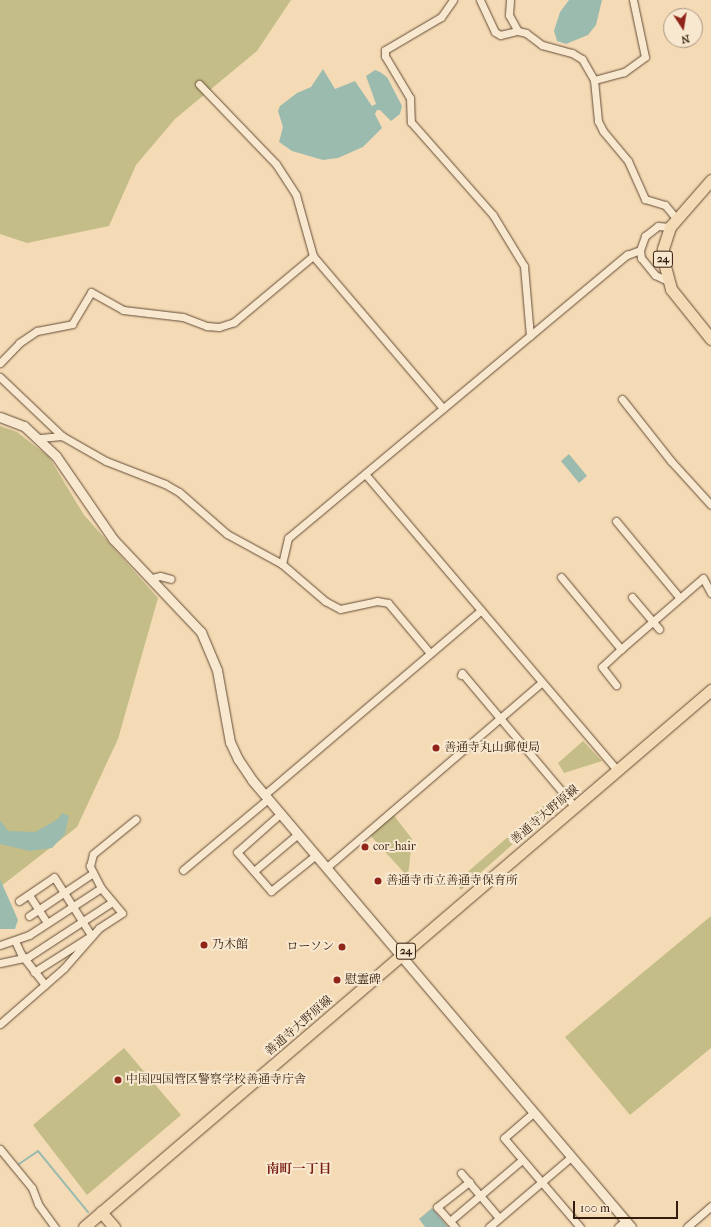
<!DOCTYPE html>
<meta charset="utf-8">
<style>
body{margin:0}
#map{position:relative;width:711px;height:1227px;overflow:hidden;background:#f5dbb5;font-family:"IM FELL French Canon","Noto Serif JP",serif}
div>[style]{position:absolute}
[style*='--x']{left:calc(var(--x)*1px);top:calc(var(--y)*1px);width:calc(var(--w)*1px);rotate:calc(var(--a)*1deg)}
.green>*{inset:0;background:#c4bd88}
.water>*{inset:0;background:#9cbbaf}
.stream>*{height:2px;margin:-1px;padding:0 1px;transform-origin:1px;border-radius:1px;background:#9cbbaf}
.roads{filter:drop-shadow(0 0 1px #644c37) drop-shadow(0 0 1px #644c37)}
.minor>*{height:7px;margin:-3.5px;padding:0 3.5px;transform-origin:3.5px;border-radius:3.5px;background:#f8e8cf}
.tertiary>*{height:9px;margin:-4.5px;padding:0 4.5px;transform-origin:4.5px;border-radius:4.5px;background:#f8e8cf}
.primary>*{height:11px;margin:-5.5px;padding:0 5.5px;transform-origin:5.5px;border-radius:5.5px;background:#f5dbb5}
.dots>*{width:11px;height:11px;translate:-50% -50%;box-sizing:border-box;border:2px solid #f8e8cf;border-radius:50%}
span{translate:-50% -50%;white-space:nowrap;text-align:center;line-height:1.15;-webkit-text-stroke:4px #f8e8cf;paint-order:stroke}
.shield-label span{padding:1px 3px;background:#f8e8cf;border:1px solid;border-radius:3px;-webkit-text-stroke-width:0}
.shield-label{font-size:11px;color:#331c0d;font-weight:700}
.poi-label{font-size:12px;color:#331c0d}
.left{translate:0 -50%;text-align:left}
.right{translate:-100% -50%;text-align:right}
.street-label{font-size:12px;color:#331c0d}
.neighbourhood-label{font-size:13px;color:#7a1f14;font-weight:700}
.north{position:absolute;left:663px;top:8px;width:40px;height:40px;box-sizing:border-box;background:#f8e8cf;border:1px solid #a99681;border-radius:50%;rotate:168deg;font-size:11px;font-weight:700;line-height:16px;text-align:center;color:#331c0d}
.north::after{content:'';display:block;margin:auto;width:14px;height:18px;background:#8f2418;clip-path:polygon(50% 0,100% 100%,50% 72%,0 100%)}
.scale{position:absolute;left:573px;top:1201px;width:105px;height:18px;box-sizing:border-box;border:2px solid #331c0d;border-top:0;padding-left:5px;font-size:12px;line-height:14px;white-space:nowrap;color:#331c0d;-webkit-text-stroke:3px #f8e8cf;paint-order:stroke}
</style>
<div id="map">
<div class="green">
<div style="clip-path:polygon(0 0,291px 0,257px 51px,175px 119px,136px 165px,109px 226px,27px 243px,0 234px)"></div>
<div style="clip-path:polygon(0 426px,17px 432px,49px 457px,84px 515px,158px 598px,118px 739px,77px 827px,0 887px)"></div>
<div style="clip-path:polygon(583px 741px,602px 761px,564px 773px,558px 763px)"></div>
<div style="clip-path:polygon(558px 793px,564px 799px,461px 890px,455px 883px)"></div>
<div style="clip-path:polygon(392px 813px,412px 839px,408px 877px,368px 833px)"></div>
<div style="clip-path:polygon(711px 916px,711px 1048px,630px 1115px,565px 1037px)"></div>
<div style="clip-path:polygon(124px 1048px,181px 1115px,87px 1195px,33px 1125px)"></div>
</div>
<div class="water">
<div style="clip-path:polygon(569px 0,602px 0,596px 25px,588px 35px,566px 44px,557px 41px,554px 31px,560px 12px)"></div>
<div style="clip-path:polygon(323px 69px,335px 89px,355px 81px,372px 106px,376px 104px,366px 76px,375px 70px,380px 72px,387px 77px,402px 106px,400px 114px,391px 121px,380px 110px,377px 110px,375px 114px,382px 128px,363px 147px,338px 158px,323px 160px,292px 151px,279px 142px,283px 127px,278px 111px,280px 106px,297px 93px,311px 87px)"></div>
<div style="clip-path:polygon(569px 454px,587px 476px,579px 483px,561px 461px)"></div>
<div style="clip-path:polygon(62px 813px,69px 816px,65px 834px,52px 848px,30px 851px,0 844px,0 820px,8px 831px,35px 832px,58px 819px)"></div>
<div style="clip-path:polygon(0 879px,18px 920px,15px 929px,0 929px)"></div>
<div style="clip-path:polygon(432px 1208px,448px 1227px,425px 1227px,419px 1219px)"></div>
</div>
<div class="stream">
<div style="--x:19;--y:1164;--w:23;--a:-34"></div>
<div style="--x:38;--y:1151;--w:79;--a:50.7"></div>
</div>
<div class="roads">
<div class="minor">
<div style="--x:453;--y:0;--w:21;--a:125"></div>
<div style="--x:441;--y:17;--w:65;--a:149.5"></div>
<div style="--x:385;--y:50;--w:6;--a:90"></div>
<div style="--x:385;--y:56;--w:49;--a:59.2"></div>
<div style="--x:410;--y:98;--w:24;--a:88"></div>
<div style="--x:411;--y:122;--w:124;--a:48.6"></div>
<div style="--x:493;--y:215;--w:60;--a:58.7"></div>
<div style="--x:524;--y:266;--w:70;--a:85.1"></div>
<div style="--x:480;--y:0;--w:35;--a:65"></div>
<div style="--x:495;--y:32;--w:6;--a:31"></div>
<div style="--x:500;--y:35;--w:18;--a:-13"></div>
<div style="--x:510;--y:0;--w:15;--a:94"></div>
<div style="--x:509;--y:15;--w:18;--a:61"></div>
<div style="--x:518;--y:31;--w:8;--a:14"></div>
<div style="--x:526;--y:33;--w:20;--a:37"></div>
<div style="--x:542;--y:45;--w:31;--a:15"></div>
<div style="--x:572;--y:53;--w:12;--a:31"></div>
<div style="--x:582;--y:59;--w:24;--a:60"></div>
<div style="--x:633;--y:0;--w:58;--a:78.1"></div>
<div style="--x:645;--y:57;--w:26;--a:144"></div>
<div style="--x:624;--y:72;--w:31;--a:165"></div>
<div style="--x:594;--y:80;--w:41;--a:84.4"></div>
<div style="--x:598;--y:121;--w:11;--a:63"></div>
<div style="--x:603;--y:131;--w:39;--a:50"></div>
<div style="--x:628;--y:161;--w:42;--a:65.9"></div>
<div style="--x:645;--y:199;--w:21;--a:17"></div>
<div style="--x:665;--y:205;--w:17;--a:50"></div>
<div style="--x:199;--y:84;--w:111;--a:46.1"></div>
<div style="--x:276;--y:164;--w:37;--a:57"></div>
<div style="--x:296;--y:195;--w:63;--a:74.4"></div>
<div style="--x:313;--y:256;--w:200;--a:49.5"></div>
<div style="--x:668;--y:281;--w:14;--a:-155"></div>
<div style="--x:655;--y:275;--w:22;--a:-129"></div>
<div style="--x:641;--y:258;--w:8;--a:-97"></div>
<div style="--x:640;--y:250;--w:15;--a:-70"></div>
<div style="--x:645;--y:236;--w:16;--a:-38"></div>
<div style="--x:658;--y:226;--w:12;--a:5"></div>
<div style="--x:0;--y:363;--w:28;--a:-46"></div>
<div style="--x:19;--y:343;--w:22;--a:-34"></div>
<div style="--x:37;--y:331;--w:36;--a:-11"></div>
<div style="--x:72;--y:324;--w:37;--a:-59"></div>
<div style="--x:91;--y:292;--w:37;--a:29"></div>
<div style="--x:123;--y:310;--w:60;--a:6.7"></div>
<div style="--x:183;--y:317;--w:26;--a:21"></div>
<div style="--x:207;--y:326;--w:12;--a:5"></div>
<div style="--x:219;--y:327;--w:16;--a:-18"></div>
<div style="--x:234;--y:322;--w:103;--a:-39.9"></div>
<div style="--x:0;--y:377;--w:86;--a:43.6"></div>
<div style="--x:62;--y:436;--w:51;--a:29.6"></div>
<div style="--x:106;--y:461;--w:63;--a:21.3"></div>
<div style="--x:165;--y:484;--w:16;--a:30"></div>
<div style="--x:179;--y:492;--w:64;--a:41.2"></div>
<div style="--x:227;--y:534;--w:63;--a:28.6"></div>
<div style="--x:282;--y:564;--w:57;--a:40.7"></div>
<div style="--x:325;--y:601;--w:17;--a:28"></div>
<div style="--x:340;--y:609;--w:38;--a:-12"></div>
<div style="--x:377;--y:601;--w:11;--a:10"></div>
<div style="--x:388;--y:603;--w:65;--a:50"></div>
<div style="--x:622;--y:399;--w:79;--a:51.7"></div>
<div style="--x:671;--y:461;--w:59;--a:47.7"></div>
<div style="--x:40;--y:438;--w:22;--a:-5"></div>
<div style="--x:366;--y:475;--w:387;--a:49.6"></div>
<div style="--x:616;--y:521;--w:99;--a:50.3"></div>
<div style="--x:282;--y:564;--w:27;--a:-77"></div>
<div style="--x:288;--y:538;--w:442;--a:-39.9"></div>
<div style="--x:627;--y:255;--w:14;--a:-21"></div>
<div style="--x:561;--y:577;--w:94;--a:50.2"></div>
<div style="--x:621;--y:649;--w:26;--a:137"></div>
<div style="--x:602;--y:667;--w:23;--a:52"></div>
<div style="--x:152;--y:578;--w:8;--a:-14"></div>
<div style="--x:160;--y:576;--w:11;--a:15"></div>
<div style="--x:632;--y:597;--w:42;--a:49.8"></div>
<div style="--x:621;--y:649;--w:108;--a:-40.9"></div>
<div style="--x:703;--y:578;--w:17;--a:62"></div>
<div style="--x:461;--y:675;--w:2;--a:-63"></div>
<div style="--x:462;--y:673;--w:175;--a:49.9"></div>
<div style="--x:264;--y:795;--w:285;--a:-40.4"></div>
<div style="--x:280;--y:814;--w:57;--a:138.5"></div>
<div style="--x:237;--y:852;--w:52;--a:48.9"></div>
<div style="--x:271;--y:891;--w:58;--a:-38.7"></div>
<div style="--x:327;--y:867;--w:282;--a:-40.7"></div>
<div style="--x:183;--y:870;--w:111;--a:-39.9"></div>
<div style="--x:254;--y:871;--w:57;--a:-40.1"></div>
<div style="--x:29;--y:895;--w:33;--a:57"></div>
<div style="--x:19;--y:901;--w:42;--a:-34.4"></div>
<div style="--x:54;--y:877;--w:69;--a:57.5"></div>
<div style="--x:29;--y:916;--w:77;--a:-33.9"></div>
<div style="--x:15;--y:941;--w:14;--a:65"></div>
<div style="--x:21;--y:954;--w:39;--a:52"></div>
<div style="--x:0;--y:945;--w:31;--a:-19"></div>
<div style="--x:29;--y:935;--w:86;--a:-33.1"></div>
<div style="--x:0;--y:963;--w:29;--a:-12"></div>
<div style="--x:28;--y:957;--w:100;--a:-33.2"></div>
<div style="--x:34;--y:972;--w:69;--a:-32.5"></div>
<div style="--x:0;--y:1024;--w:85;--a:-41.2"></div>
<div style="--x:64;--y:968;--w:53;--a:-48.8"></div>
<div style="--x:99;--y:928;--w:27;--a:-33"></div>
<div style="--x:122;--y:913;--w:33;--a:-130"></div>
<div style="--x:101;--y:888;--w:25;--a:-117"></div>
<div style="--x:90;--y:866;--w:12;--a:-76"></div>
<div style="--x:93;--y:854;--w:55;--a:-39.1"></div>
<div style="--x:533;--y:1113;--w:38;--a:139"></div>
<div style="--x:504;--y:1138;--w:117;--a:49.5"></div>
<div style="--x:0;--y:1149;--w:50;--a:50.6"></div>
<div style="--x:32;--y:1188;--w:17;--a:69"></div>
<div style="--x:38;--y:1204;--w:29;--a:54"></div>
<div style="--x:461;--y:1173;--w:59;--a:49.8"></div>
<div style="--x:450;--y:1221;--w:94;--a:-40.3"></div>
<div style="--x:455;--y:1227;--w:27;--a:-132"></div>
<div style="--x:437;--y:1207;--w:41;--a:-38"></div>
<div style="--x:489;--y:1227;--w:108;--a:-40.5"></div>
<div style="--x:618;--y:1227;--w:9;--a:-41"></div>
<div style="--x:687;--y:1227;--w:32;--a:-41"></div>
</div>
<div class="tertiary">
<div style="--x:0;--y:417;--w:26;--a:21"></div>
<div style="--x:24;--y:426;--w:44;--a:43.2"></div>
<div style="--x:56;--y:456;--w:101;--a:55.5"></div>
<div style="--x:113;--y:539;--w:128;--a:46.6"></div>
<div style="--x:201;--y:632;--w:41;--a:67.2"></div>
<div style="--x:217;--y:670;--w:73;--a:79.8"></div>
<div style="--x:230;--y:742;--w:19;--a:65"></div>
<div style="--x:238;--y:759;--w:25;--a:56"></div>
<div style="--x:252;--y:780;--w:586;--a:49.71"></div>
</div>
<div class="primary">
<div style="--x:711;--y:180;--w:62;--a:131.1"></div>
<div style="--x:670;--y:227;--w:23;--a:108"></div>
<div style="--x:663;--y:249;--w:10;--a:90"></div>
<div style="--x:663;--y:259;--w:31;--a:75"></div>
<div style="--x:671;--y:289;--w:64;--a:51.3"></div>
<div style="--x:101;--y:1212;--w:20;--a:49"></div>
<div style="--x:84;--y:1227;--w:826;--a:-40.58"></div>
</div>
</div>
<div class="dots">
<div style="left:436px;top:748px;background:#8f2418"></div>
<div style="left:365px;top:847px;background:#8f2418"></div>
<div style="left:378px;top:881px;background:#8f2418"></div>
<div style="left:204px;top:945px;background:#8f2418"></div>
<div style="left:342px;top:947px;background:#8f2418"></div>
<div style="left:337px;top:980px;background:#8f2418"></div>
<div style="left:118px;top:1080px;background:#8f2418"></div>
</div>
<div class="shield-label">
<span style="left:663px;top:259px">24</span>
<span style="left:406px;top:951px">24</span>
</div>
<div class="poi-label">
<span class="left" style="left:444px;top:748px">善通寺丸山郵便局</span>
<span class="left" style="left:373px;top:847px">cor_hair</span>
<span class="left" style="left:386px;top:881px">善通寺市立善通寺保育所</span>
<span class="left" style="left:212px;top:945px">乃木館</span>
<span class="right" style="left:334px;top:947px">ローソン</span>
<span class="left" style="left:345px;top:980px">慰霊碑</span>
<span class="left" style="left:126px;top:1080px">中国四国管区警察学校善通寺庁舎</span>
</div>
<div class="street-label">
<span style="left:545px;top:815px;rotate:-40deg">善通寺大野原線</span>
<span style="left:299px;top:1026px;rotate:-41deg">善通寺大野原線</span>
</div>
<div class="neighbourhood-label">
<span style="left:299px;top:1169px">南町一丁目</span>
</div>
<div class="north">N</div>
<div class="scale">100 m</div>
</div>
